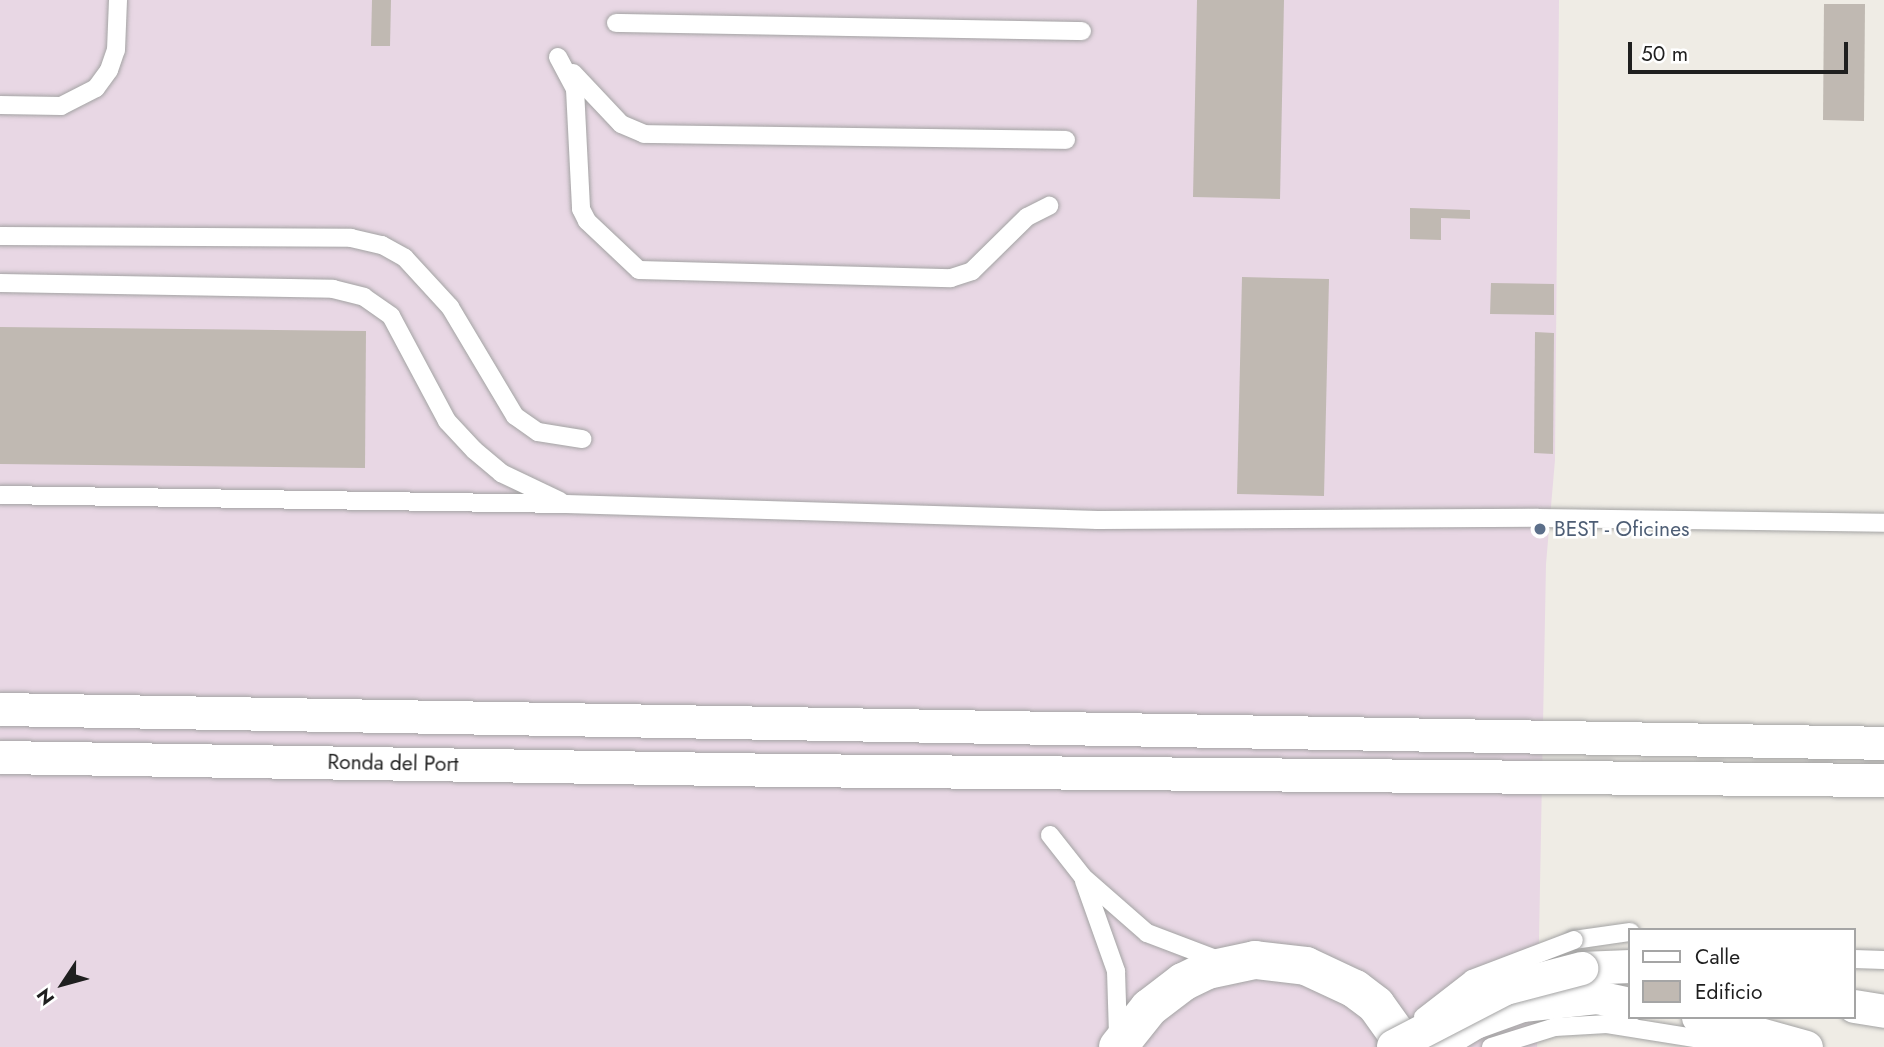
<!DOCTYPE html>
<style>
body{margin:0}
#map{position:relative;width:1884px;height:1047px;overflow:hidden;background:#efece5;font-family:Jost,sans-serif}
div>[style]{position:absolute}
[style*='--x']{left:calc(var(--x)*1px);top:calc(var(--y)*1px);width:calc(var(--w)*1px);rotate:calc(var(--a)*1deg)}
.industrial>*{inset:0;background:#e8d7e4}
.building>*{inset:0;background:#c0b9b2}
.roads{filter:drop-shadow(0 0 2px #a3a3a3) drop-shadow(0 0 2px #a3a3a3)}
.service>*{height:18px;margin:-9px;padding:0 9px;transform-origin:9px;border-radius:9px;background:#fff}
.minor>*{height:33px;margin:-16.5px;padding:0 16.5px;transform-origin:16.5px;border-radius:16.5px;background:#fff}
.tertiary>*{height:38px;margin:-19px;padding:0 19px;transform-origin:19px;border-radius:19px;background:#fff}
.bridges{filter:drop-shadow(0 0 2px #a3a3a3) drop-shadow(0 0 2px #a3a3a3)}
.service-bridge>*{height:18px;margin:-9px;padding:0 9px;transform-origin:9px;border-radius:9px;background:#fff}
.minor-bridge>*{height:33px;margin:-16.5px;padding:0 16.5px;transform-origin:16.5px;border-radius:16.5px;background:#fff}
.dots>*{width:19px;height:19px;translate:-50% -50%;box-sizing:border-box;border:4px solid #fff;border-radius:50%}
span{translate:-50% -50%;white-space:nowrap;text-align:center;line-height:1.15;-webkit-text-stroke:5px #fff;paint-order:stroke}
.service-label{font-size:21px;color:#4e5e75}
.left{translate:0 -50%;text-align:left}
.street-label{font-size:21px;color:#1f1f1f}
.legend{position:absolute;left:1628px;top:928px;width:228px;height:91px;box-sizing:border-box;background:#fff;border:2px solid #a5a5a5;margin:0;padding:9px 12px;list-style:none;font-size:21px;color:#1f1f1f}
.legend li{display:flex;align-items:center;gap:14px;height:35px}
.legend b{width:35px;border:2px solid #a5a5a5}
.north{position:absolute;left:28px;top:949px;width:70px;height:70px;-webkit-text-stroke:5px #fff;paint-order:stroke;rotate:234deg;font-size:19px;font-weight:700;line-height:28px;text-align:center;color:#1f1f1f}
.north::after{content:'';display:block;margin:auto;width:24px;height:32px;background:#1f1f1f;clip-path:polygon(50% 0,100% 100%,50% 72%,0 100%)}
.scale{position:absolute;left:1628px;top:42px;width:220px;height:32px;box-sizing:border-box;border:4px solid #1f1f1f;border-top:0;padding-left:9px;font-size:21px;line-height:24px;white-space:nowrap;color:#1f1f1f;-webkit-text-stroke:5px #fff;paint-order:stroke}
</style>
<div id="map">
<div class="industrial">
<div style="clip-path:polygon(0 0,1559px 0,1555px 460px,1546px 564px,1537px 1047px,0 1047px)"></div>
</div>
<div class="building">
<div style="clip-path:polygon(372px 0,391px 0,390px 46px,371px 46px)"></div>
<div style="clip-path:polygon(1197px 0,1284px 0,1280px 199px,1193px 197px)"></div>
<div style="clip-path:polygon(1824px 4px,1865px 4px,1864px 121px,1823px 120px)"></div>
<div style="clip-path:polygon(1410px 208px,1470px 210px,1470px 219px,1441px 218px,1441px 240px,1410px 239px)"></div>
<div style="clip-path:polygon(1242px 277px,1329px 279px,1324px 496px,1237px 494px)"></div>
<div style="clip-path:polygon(1491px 283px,1554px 284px,1554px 315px,1490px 314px)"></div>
<div style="clip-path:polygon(0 327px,366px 331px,365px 468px,0 464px)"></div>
<div style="clip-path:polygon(1535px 332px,1554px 333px,1553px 454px,1534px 453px)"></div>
</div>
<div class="roads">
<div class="service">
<div style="--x:616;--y:23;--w:466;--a:1"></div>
<div style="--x:558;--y:57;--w:36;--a:62"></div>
<div style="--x:575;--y:89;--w:120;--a:87.1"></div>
<div style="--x:581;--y:209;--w:13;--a:63"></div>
<div style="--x:587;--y:221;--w:71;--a:43.3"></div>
<div style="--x:639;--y:270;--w:312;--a:1.5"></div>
<div style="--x:951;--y:278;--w:22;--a:-18"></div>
<div style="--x:972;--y:271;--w:77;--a:-44.5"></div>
<div style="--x:1027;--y:217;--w:25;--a:-27"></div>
<div style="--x:573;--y:73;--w:70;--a:46.7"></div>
<div style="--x:621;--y:124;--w:25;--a:23"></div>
<div style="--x:644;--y:134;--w:422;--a:0.8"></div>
<div style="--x:0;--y:105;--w:61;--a:0.9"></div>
<div style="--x:61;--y:106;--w:39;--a:-27"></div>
<div style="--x:96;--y:88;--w:22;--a:-54"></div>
<div style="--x:109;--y:70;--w:21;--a:-71"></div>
<div style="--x:116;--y:50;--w:50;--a:-87.7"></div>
<div style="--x:0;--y:236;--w:351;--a:0.3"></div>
<div style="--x:351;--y:238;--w:32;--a:13"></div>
<div style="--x:382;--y:245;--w:26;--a:29"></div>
<div style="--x:405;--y:258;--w:67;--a:47.4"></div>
<div style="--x:450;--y:307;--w:127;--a:59.2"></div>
<div style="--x:515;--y:416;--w:28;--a:35"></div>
<div style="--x:538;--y:432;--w:45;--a:9"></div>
<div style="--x:0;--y:283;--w:333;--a:1"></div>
<div style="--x:333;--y:289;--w:32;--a:14"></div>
<div style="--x:364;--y:297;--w:33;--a:35"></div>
<div style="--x:391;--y:316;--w:119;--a:61.9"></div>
<div style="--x:447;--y:421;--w:40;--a:47"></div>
<div style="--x:474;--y:450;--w:35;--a:40"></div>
<div style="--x:501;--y:473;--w:65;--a:25.4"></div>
<div style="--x:0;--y:495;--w:566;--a:0.91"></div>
<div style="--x:566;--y:504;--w:532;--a:1.72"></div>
<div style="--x:1098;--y:520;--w:440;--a:-0.3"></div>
<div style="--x:1538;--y:518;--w:346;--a:0.8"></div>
<div style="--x:1050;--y:835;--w:53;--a:51.8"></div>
<div style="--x:1083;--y:877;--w:85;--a:41.2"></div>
<div style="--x:1147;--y:933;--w:76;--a:20.8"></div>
<div style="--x:1084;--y:881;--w:96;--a:70.4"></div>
<div style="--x:1116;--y:971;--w:65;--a:88.2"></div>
<div style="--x:1574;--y:940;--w:57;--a:-8.1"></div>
<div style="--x:1854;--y:959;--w:30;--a:2"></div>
<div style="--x:1491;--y:1047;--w:67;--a:-17.4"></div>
<div style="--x:1555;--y:1027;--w:52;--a:-3.3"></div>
<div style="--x:1607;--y:1024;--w:146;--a:9.1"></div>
</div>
<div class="minor">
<div style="--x:0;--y:709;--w:1884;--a:1.03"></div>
<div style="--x:0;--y:757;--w:785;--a:0.95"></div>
<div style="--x:785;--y:770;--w:1099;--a:0.52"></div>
<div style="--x:1581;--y:968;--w:49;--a:-2.3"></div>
<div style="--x:1854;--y:1006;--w:30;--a:9"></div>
<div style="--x:1698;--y:1017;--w:112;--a:15.5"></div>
<div style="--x:1433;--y:1047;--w:49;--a:-30.8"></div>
<div style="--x:1475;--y:1022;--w:50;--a:-19.9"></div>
<div style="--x:1522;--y:1005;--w:75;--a:-6.1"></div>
<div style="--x:1597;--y:997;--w:34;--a:12"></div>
</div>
<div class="tertiary">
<div style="--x:1118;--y:1047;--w:50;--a:-51.5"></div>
<div style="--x:1149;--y:1008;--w:43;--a:-37.4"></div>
<div style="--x:1183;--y:982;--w:28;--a:-26"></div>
<div style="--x:1208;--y:970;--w:48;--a:-12"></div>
<div style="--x:1255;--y:960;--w:51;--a:6.7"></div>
<div style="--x:1306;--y:966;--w:54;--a:25.1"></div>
<div style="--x:1355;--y:989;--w:26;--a:37"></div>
<div style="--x:1376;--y:1005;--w:52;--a:54.5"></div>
</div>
</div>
<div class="bridges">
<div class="service-bridge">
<div style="--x:1423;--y:1017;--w:62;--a:-37.8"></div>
<div style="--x:1472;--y:979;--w:109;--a:-20.9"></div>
</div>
<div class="minor-bridge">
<div style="--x:1393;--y:1046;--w:126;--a:-27.4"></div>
<div style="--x:1505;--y:988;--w:79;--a:-14.7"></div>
</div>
</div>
<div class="dots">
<div style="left:1540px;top:529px;background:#5c6f8a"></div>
</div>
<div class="service-label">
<span class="left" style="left:1554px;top:529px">BEST - Oficines</span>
</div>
<div class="street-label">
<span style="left:393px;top:763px;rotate:1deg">Ronda del Port</span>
</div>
<ul class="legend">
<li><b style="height:9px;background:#fff"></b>Calle</li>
<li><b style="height:19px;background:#c0b9b2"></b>Edificio</li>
</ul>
<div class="north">N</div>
<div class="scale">50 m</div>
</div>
